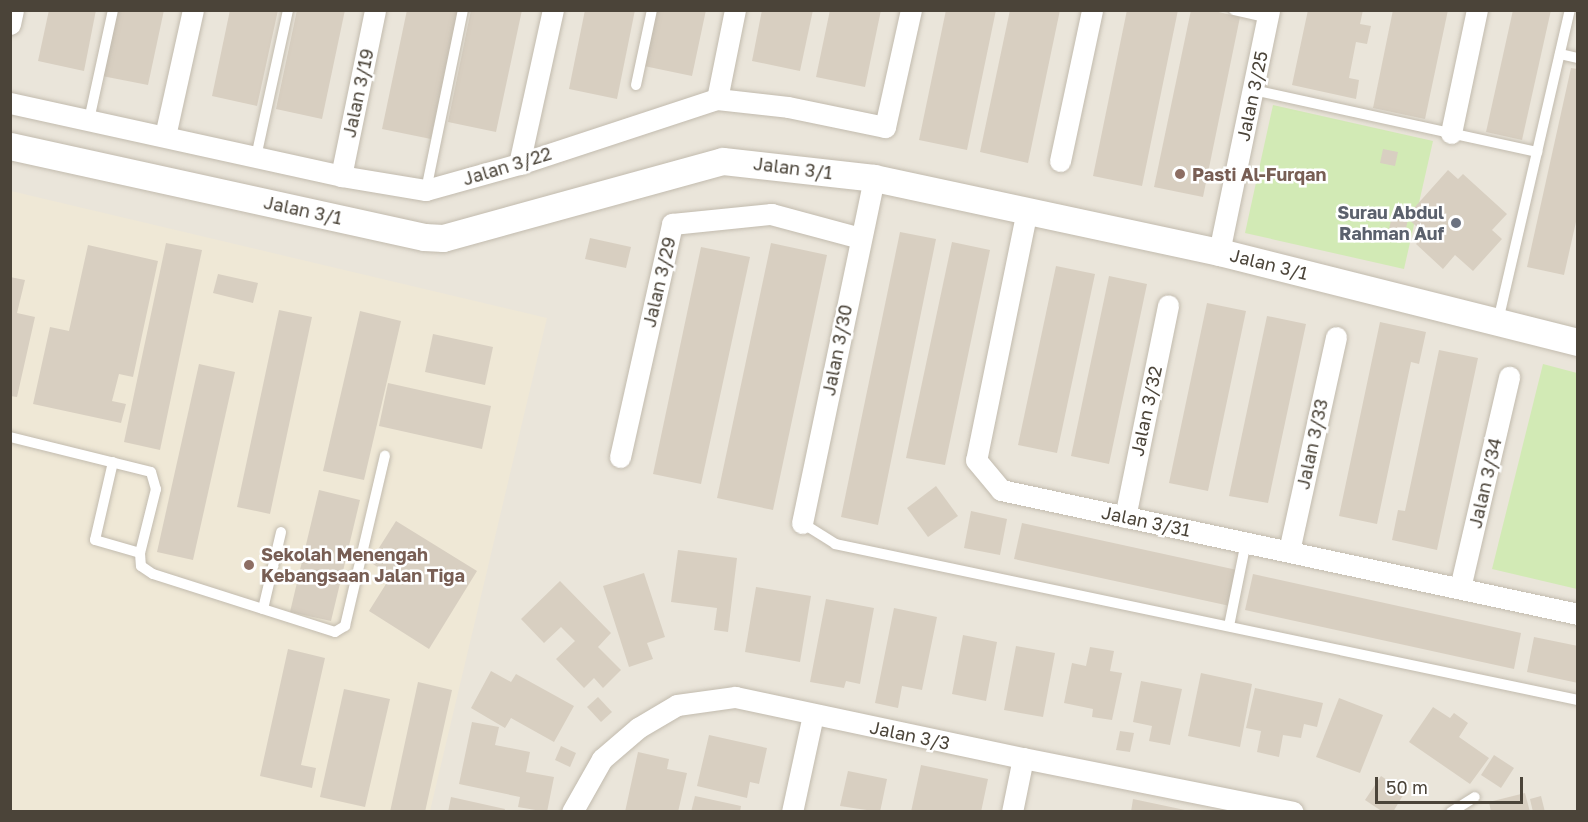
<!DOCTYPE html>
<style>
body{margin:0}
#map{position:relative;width:1588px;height:822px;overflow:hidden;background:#f6f3ec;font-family:"Golos Text",sans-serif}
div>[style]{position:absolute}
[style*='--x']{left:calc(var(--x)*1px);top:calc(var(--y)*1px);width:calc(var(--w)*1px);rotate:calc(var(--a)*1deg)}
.residential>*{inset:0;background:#eae5da}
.education>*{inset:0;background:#efe8d6}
.green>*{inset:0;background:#d2eab5}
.building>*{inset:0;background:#d8cfc1}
.roads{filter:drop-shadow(0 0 2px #c2bbae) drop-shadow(0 0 2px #c2bbae)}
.service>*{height:10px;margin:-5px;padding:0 5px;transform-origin:5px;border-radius:5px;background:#fff}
.minor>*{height:21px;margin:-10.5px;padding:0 10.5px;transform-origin:10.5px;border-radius:10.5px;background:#fff}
.tertiary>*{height:27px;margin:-13.5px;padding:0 13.5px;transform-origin:13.5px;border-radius:13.5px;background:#fff}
.dots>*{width:16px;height:16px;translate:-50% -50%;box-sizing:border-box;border:3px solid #fff;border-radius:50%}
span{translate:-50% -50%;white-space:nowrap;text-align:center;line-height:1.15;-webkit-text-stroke:5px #fff;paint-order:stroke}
.street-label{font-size:18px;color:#4b4439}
.education-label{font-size:18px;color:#785e54;font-weight:700}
.left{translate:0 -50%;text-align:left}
.worship-label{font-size:18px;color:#5b616d;font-weight:700}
.right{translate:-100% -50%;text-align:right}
.frame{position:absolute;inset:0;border:12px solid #4b4439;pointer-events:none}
.scale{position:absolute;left:1375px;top:777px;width:148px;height:27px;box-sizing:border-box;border:3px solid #4b4439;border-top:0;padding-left:8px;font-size:18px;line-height:21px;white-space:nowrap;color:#4b4439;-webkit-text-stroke:4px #fff;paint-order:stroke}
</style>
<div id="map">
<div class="residential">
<div style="clip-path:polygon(11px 11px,1577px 11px,1577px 811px,11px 811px)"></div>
</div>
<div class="education">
<div style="clip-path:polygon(11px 191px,547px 318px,430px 811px,11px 812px)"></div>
</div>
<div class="green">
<div style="clip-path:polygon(1273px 105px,1433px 141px,1404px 269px,1245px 233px)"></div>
<div style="clip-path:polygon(1543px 364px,1577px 373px,1577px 589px,1492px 569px)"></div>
</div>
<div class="building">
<div style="clip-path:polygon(49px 10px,96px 10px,84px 71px,38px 61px)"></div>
<div style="clip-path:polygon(116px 10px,164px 10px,148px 85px,102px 76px)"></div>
<div style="clip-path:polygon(230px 10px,278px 10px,257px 106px,212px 96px)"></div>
<div style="clip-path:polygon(297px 10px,345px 10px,322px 119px,276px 109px)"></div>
<div style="clip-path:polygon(407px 10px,458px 10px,431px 139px,382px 129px)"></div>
<div style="clip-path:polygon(471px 10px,522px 10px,496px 132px,448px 122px)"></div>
<div style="clip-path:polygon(585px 10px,635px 10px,617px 99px,569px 89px)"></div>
<div style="clip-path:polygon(655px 10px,706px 10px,692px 76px,644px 66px)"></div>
<div style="clip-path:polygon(762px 10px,813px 10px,800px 71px,752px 61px)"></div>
<div style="clip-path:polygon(830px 10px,881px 10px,865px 87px,816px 77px)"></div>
<div style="clip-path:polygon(946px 10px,996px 10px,967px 150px,919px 140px)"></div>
<div style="clip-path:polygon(1010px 10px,1060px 10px,1028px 163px,980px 152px)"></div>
<div style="clip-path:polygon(1127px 10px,1178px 10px,1142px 186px,1093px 176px)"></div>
<div style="clip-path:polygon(1191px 10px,1210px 10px,1240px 17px,1203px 197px,1154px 187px)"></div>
<div style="clip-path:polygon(1308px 10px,1363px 10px,1360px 24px,1371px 26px,1367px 44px,1356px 42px,1349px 78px,1359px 80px,1356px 99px,1292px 85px)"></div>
<div style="clip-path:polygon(1393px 10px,1448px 10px,1425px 119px,1373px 108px)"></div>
<div style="clip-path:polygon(1513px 10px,1551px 10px,1522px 140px,1486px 132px)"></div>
<div style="clip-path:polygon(1571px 68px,1578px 69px,1578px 213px,1564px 275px,1527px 267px)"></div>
<div style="clip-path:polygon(1383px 149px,1398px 152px,1395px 166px,1380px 163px)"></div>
<div style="clip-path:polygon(1448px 170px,1458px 179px,1463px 174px,1507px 214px,1492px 230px,1502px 239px,1473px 271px,1455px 255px,1443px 269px,1416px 244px,1425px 234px,1406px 217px)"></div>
<div style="clip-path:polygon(1392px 216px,1408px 219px,1405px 233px,1389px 229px)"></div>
<div style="clip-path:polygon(900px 232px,936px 239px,878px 525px,841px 517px)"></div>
<div style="clip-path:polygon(590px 238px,631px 247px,626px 268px,585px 259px)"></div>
<div style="clip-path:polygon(952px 242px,990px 250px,945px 465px,906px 458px)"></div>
<div style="clip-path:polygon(166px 243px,202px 250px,160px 450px,124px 442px)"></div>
<div style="clip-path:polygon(771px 243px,827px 255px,773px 510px,717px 498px)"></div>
<div style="clip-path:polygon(88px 245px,158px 261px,133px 377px,119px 374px,112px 401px,126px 404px,121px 423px,33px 404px,50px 327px,69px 331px)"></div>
<div style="clip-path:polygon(701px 247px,750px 257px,701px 484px,653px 474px)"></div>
<div style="clip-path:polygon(1056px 266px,1095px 274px,1057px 453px,1018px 445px)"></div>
<div style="clip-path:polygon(218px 274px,258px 283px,253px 303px,213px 293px)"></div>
<div style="clip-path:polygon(1109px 276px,1147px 284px,1109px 464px,1071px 456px)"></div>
<div style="clip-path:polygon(10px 277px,25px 280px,17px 313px,35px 317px,17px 397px,10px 396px)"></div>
<div style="clip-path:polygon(1207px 303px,1246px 311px,1208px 491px,1169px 483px)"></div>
<div style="clip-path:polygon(279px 310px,312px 317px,270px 514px,237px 507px)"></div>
<div style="clip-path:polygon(360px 311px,401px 321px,364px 480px,323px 471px)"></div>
<div style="clip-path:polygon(1267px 316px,1306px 324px,1268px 503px,1229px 496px)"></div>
<div style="clip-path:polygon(1380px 322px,1426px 332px,1419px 364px,1411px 362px,1377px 524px,1339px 516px)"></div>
<div style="clip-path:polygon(433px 334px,493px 347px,485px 385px,425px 372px)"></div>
<div style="clip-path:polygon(1439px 350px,1478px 358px,1437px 550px,1392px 540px,1398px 510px,1405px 511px)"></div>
<div style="clip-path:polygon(199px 364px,235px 372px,193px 560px,157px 552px)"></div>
<div style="clip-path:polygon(388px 383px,491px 406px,482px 449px,379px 426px)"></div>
<div style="clip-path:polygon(936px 486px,958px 516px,928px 537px,907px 508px)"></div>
<div style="clip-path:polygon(319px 490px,360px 500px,331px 621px,290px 612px)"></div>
<div style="clip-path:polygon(971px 511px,1007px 519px,1000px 555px,964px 548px)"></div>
<div style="clip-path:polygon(396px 521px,477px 571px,429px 649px,369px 611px,391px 576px,370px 562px)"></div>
<div style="clip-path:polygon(1022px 523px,1237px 570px,1230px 606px,1014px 559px)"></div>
<div style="clip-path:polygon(678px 550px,737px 558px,728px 632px,714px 630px,717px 608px,671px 602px)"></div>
<div style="clip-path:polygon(644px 573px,665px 637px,647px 643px,653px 659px,629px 667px,603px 586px)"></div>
<div style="clip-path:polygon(1253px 574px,1521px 633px,1514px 669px,1245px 610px)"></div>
<div style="clip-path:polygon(560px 581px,611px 633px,598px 647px,621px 670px,603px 688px,594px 678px,584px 688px,556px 659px,575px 641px,561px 627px,544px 643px,521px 619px)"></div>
<div style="clip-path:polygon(756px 587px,811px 596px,800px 662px,745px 652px)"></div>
<div style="clip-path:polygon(826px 599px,874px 608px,860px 684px,846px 681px,844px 688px,810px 682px)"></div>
<div style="clip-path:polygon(894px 608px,937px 617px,922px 690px,902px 686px,898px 708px,875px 703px)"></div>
<div style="clip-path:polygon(963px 635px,997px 642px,986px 701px,952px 694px)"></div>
<div style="clip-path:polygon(1534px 637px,1578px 646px,1578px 683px,1527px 672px)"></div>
<div style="clip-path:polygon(1016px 646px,1055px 653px,1043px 717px,1004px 710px)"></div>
<div style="clip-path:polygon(1090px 647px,1114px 651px,1110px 671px,1122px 673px,1112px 720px,1092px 717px,1093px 709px,1064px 703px,1072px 663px,1086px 666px)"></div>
<div style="clip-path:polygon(288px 649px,325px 658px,301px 765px,316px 768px,312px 788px,260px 776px)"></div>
<div style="clip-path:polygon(491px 671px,511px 682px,516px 674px,574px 706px,554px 742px,511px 718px,505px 728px,471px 708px)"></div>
<div style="clip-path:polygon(1201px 673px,1252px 684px,1240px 747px,1188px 736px)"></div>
<div style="clip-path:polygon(1141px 681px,1182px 689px,1170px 745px,1149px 741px,1152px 726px,1133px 722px)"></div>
<div style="clip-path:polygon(418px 682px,452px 690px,425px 812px,390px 812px)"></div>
<div style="clip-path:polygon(1255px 688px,1323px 703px,1317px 727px,1304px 724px,1301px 738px,1283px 735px,1279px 757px,1257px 752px,1261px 731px,1246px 728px)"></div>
<div style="clip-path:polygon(344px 689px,390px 699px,365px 807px,320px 797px)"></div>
<div style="clip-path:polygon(598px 697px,612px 712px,601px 722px,587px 707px)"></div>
<div style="clip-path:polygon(1339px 698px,1383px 715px,1360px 773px,1316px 757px)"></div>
<div style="clip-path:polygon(1433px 707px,1450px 718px,1454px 713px,1468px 723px,1459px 737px,1489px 758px,1470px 784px,1409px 742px)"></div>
<div style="clip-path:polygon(472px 722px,499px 727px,495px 745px,530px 752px,526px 772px,554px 777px,547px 812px,518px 807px,520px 797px,459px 784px)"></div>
<div style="clip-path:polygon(1120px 731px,1134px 733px,1130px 752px,1116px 750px)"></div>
<div style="clip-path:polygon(709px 735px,767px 748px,759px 784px,750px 782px,747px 798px,697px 786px)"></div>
<div style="clip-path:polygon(561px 746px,576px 753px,570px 767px,555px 760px)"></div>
<div style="clip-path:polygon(638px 752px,669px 759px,667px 769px,687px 773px,678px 812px,625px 812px)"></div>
<div style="clip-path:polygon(1494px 755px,1514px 768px,1501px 788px,1481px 775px)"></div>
<div style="clip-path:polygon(921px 765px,988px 779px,981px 812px,911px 812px)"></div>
<div style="clip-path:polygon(848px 771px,887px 779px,880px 812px,840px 806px)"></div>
<div style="clip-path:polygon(1381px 776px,1405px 792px,1393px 812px,1383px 812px,1365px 800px)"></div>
<div style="clip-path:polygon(1525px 793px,1530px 812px,1491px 812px,1489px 802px)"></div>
<div style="clip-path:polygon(695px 796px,741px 806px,740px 812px,691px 812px)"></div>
<div style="clip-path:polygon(1541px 796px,1545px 812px,1533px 812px,1530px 799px)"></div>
<div style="clip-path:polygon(451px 797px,505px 809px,504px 812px,448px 812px)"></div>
<div style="clip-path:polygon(1133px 799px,1185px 810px,1185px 812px,1131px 812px)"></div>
</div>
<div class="roads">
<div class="service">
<div style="--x:1234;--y:10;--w:35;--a:13"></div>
<div style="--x:1560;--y:54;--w:18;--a:13"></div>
<div style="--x:636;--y:85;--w:77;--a:-78"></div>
<div style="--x:1253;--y:90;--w:291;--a:12.3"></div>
<div style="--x:89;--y:120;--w:113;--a:-77.7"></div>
<div style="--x:256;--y:157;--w:150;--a:-77.7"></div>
<div style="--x:426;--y:190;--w:184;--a:-78.4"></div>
<div style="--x:1498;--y:321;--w:319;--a:-77"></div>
<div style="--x:10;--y:437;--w:145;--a:13.9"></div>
<div style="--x:151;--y:472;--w:18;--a:74"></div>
<div style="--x:156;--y:489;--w:66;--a:104"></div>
<div style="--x:140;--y:553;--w:13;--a:86"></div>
<div style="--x:141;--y:566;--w:14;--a:34"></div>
<div style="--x:153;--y:574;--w:191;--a:17.7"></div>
<div style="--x:335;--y:632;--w:12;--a:-31"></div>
<div style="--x:345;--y:626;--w:175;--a:-76.8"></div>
<div style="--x:113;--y:462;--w:80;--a:103"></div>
<div style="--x:95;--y:540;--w:47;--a:16.1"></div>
<div style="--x:802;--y:523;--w:39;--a:32"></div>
<div style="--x:835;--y:544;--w:759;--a:11.86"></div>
<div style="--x:263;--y:609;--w:79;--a:-76.8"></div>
<div style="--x:1229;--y:626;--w:86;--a:-78.6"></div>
<div style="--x:1451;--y:812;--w:28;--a:-32"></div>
</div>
<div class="minor">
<div style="--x:10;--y:24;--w:14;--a:-78"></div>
<div style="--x:717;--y:99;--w:91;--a:-78.6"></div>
<div style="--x:10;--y:103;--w:339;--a:12.4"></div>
<div style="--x:341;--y:176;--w:86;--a:9.4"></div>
<div style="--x:426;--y:190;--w:97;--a:-15.6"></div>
<div style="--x:519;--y:164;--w:208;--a:-18.2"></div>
<div style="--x:717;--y:99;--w:71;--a:6.4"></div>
<div style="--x:788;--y:107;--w:99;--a:11.7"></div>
<div style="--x:885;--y:127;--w:120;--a:-77.5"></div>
<div style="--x:1451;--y:133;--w:126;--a:-78.1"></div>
<div style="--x:165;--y:136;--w:129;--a:-77.5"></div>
<div style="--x:1060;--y:161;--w:154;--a:-78"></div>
<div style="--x:519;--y:164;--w:158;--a:-77.6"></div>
<div style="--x:341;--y:176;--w:169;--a:-78.4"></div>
<div style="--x:1027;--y:210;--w:255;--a:101.5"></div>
<div style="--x:976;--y:460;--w:39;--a:50"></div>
<div style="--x:1001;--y:490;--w:590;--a:12.13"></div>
<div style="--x:1219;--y:252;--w:247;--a:-78.3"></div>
<div style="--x:620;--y:457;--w:239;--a:-77.4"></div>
<div style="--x:672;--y:224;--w:100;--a:-5.8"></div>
<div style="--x:771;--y:214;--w:92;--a:15.1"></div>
<div style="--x:1125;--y:517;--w:216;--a:-78.5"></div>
<div style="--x:802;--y:523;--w:352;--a:-78.2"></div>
<div style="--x:1289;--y:551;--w:219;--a:-77.6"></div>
<div style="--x:1460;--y:588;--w:217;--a:-76.9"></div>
<div style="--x:572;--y:812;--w:61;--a:-60.5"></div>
<div style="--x:602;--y:759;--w:48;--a:-40.7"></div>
<div style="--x:638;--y:728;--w:45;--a:-30.5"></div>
<div style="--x:677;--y:705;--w:59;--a:-7.9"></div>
<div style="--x:735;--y:697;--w:294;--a:12"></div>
<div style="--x:1023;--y:758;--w:275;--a:11.3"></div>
<div style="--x:792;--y:812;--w:99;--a:-77.8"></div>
<div style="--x:1012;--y:812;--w:55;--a:-78.5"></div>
</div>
<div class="tertiary">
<div style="--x:10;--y:146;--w:424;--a:12.4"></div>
<div style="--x:424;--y:237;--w:19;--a:3"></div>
<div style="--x:443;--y:238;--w:290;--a:-15.4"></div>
<div style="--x:723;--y:161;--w:152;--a:6.4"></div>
<div style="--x:874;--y:178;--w:353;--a:12.1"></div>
<div style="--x:1219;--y:252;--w:370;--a:14.1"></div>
</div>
</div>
<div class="dots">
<div style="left:1180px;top:174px;background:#8d6e63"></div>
<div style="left:1456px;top:223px;background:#6b7280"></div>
<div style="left:249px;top:565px;background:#8d6e63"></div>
</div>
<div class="street-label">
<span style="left:358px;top:93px;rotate:-78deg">Jalan 3/19</span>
<span style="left:1252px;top:96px;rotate:-78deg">Jalan 3/25</span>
<span style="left:507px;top:166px;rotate:-17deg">Jalan 3/22</span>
<span style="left:793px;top:168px;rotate:7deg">Jalan 3/1</span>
<span style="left:303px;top:210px;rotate:12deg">Jalan 3/1</span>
<span style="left:1269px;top:264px;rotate:14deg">Jalan 3/1</span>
<span style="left:659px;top:282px;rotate:-77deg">Jalan 3/29</span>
<span style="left:837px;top:350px;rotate:-79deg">Jalan 3/30</span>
<span style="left:1146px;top:411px;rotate:-78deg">Jalan 3/32</span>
<span style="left:1312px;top:444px;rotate:-78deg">Jalan 3/33</span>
<span style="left:1485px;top:483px;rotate:-77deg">Jalan 3/34</span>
<span style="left:1146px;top:521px;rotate:12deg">Jalan 3/31</span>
<span style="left:910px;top:735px;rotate:12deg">Jalan 3/3</span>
</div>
<div class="education-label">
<span class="left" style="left:1192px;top:174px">Pasti Al-Furqan</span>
<span class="left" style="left:261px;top:565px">Sekolah Menengah<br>Kebangsaan Jalan Tiga</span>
</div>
<div class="worship-label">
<span class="right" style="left:1444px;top:223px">Surau Abdul<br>Rahman Auf</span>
</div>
<div class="frame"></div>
<div class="scale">50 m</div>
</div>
